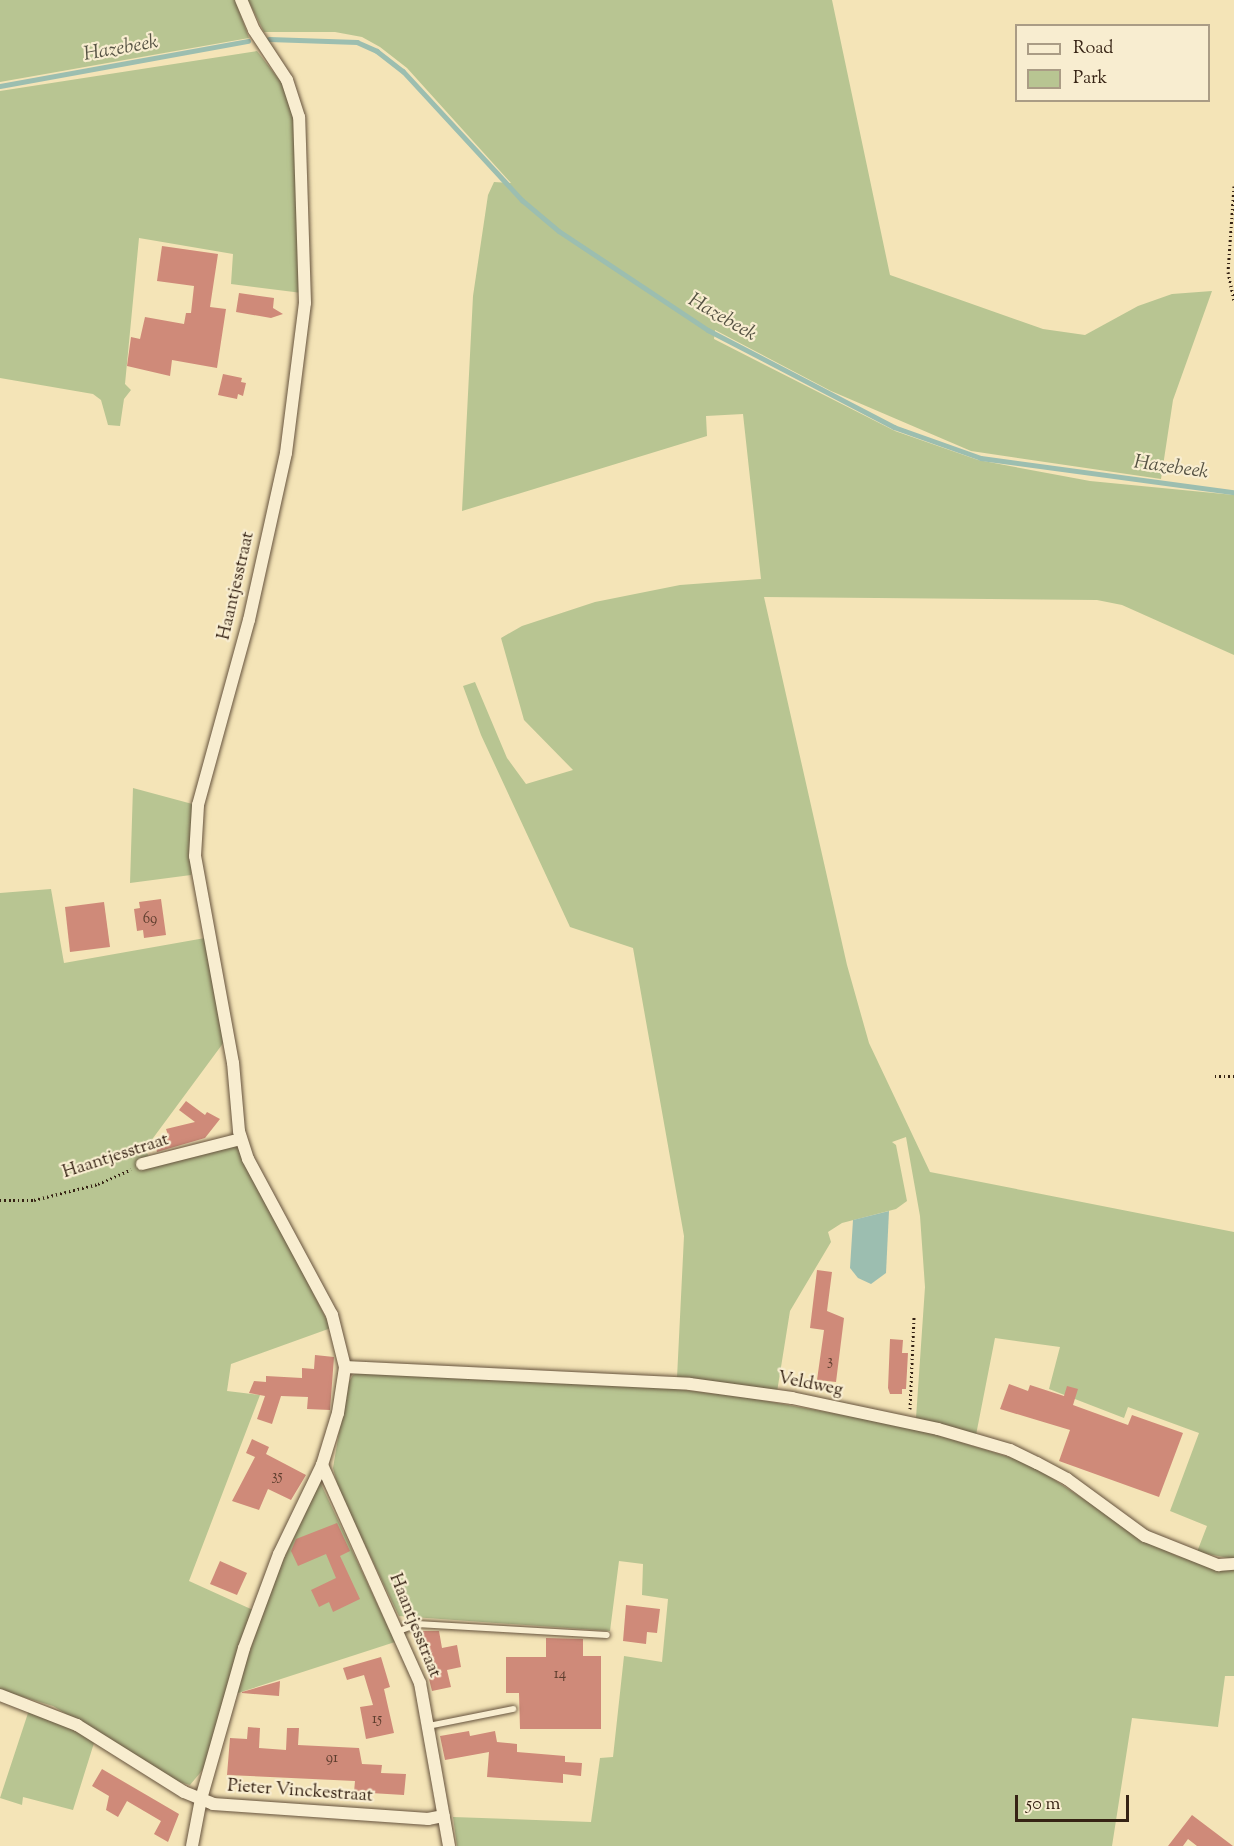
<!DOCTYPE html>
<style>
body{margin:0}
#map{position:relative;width:1234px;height:1846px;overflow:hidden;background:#f4e4b7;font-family:"Sorts Mill Goudy",serif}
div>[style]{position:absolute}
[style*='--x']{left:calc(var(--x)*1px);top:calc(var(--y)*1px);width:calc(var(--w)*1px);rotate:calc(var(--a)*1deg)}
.green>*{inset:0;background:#b8c592}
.water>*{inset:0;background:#9cbeb0}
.stream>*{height:4.5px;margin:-2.25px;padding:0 2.25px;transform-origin:2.25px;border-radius:2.25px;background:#9cbeb0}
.building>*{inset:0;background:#cf8a79}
.path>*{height:3px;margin-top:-1.5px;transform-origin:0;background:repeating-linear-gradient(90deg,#362314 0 1.5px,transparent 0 4.5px)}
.roads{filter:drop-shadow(0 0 2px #66533d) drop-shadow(0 0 2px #66533d)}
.service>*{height:6px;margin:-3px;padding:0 3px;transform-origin:3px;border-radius:3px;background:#f8edd0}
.minor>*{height:12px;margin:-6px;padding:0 6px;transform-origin:6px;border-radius:6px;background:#f8edd0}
span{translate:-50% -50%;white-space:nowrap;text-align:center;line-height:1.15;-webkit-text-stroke:4.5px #f8edd0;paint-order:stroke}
.number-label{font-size:15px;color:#5c3d2d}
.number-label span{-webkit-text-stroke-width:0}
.street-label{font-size:18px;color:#362314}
.water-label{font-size:20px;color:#555243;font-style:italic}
.legend{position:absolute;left:1015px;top:24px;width:195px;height:78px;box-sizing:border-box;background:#f8edd0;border:2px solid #aa9c85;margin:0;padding:8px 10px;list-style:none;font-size:18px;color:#362314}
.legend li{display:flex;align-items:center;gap:12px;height:30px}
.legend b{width:30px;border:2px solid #aa9c85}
.scale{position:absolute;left:1015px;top:1795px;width:114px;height:27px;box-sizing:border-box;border:3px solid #362314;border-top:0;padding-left:8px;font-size:18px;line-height:21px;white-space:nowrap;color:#362314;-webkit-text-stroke:4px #f8edd0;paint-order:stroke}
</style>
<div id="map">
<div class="green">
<div style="clip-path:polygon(0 0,235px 0,249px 38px,0 82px)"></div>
<div style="clip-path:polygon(248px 0,832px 0,890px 275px,1043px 329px,1085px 335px,1138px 306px,1172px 294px,1212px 291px,1173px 400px,1161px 479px,971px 451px,831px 391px,715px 330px,714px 339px,895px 431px,978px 460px,1090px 481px,1234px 495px,1234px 655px,1122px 605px,1097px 600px,764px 597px,847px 965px,869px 1043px,930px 1172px,1234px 1232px,1234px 1559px,1197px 1552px,1207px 1526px,1170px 1511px,1199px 1433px,1128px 1407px,1124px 1418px,1049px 1389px,1060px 1347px,995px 1338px,976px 1435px,916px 1418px,925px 1287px,920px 1216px,906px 1137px,892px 1142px,896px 1145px,907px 1201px,896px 1209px,842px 1223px,828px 1232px,831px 1242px,790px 1311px,777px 1392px,677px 1378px,684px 1236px,633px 948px,570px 927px,481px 735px,463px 686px,475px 682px,507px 758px,526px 784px,573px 770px,524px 720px,501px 638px,522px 626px,595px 602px,680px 585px,761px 579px,743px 414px,706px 416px,707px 436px,462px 511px,473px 296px,488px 195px,494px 182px,511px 183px,407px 68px,380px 47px,362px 37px,335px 32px,264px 32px)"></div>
<div style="clip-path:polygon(257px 51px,287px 90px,295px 113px,302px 293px,231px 284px,233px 254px,139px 238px,125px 384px,131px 390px,124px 399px,120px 426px,108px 425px,101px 400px,93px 394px,0 378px,0 91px)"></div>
<div style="clip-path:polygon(133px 788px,196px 805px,191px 875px,130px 883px)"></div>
<div style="clip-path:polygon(51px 889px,64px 963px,205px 938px,224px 1042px,145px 1149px,153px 1165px,237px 1145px,331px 1328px,231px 1364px,227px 1391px,260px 1395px,189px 1581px,253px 1610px,205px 1767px,190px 1785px,179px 1782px,53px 1706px,0 1690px,0 893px)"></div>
<div style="clip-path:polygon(362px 1371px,635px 1384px,749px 1398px,914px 1428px,1029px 1463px,1147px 1541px,1177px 1556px,1234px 1569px,1234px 1676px,1225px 1676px,1218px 1727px,1132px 1718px,1112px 1846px,457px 1846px,453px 1817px,591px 1822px,600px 1758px,613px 1757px,624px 1656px,662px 1662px,668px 1599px,642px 1595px,643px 1564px,619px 1561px,610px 1631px,399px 1616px,339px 1491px,333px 1468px,347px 1385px,353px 1375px)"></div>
<div style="clip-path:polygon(320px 1482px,395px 1642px,235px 1694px,275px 1578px)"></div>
<div style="clip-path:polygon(29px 1710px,72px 1728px,94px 1743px,73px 1810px,23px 1797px,22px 1805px,0 1798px)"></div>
</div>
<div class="water">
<div style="clip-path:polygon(889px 1211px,886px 1273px,871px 1284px,858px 1278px,850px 1268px,853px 1220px)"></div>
</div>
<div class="stream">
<div style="--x:269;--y:39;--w:88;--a:2"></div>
<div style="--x:357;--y:42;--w:22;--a:24"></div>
<div style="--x:377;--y:51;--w:33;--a:38"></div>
<div style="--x:403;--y:71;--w:176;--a:47.3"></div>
<div style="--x:522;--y:200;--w:48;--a:40"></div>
<div style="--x:559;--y:231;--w:179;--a:33.6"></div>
<div style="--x:708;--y:330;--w:210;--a:27.5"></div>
<div style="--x:894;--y:427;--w:92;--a:19.6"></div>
<div style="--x:981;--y:458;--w:255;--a:7.7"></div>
<div style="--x:0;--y:86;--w:252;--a:-10.3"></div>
</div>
<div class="building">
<div style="clip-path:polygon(162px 246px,218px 254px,210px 307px,226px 309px,217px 368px,172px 360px,170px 376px,127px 366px,131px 337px,140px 339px,145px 317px,184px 324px,186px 313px,191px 313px,194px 286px,157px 281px)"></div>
<div style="clip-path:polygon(239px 293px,274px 298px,273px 308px,283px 314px,271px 318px,236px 312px)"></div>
<div style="clip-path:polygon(223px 374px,242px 378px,241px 382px,246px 383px,243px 396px,238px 394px,237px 399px,218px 395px)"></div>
<div style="clip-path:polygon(161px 899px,166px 935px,144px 938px,143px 930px,137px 931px,134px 909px,140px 908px,139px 902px)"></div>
<div style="clip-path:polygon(104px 902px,110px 947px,70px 952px,65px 907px)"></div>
<div style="clip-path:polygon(186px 1101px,205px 1115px,207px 1112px,220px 1119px,205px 1138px,157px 1152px,154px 1140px,168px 1135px,166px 1129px,195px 1122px,179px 1110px)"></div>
<div style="clip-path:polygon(817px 1270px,832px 1272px,827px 1311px,844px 1318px,836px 1382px,817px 1380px,824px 1330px,810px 1328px)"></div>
<div style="clip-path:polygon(890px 1339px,903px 1340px,902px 1353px,908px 1353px,906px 1389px,902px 1389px,902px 1394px,890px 1394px,888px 1388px)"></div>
<div style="clip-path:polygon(315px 1355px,334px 1357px,330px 1410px,307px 1409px,308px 1397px,281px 1396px,272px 1424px,257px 1419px,265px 1396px,249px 1393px,254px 1381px,266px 1382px,266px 1376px,302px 1378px,302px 1368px,314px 1369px)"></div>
<div style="clip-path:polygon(1009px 1384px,1028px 1391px,1030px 1385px,1064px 1396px,1067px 1386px,1078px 1389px,1073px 1405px,1128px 1425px,1132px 1415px,1183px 1433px,1159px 1497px,1059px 1461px,1070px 1430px,1000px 1409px)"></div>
<div style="clip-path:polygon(252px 1439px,269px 1447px,266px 1454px,306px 1475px,291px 1500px,268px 1489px,259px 1510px,232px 1501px,255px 1457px,246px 1453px)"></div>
<div style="clip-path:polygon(337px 1523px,350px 1551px,340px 1556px,360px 1599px,333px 1612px,329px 1602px,319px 1607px,311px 1590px,336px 1578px,326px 1554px,298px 1566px,291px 1551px,296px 1539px)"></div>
<div style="clip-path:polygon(220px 1561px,247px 1573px,237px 1595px,210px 1584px)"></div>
<div style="clip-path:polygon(626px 1605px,660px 1609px,657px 1633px,647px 1632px,646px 1644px,623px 1641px)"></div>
<div style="clip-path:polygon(417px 1631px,439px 1631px,442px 1648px,457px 1645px,461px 1667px,447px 1670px,451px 1687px,432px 1691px)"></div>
<div style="clip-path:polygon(546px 1638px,583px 1639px,583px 1656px,601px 1656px,601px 1729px,520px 1729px,519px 1693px,506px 1693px,506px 1657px,546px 1657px)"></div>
<div style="clip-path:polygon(381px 1657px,390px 1687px,384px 1689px,394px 1733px,366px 1739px,360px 1707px,373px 1705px,364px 1675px,347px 1680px,343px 1668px)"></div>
<div style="clip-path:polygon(280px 1681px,279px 1696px,242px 1693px,242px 1692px)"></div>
<div style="clip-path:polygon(248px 1727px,260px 1728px,259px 1748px,286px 1750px,287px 1728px,299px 1728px,298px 1745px,359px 1748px,362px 1764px,382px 1765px,381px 1773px,406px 1774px,404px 1795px,354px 1792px,355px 1781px,227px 1775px,230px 1738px,247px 1739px)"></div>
<div style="clip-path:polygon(469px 1731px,470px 1736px,495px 1731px,497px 1742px,517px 1744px,517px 1752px,565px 1756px,565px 1762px,582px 1763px,581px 1776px,563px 1774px,563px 1783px,487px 1777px,489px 1752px,445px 1760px,440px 1736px)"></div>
<div style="clip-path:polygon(102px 1769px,179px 1814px,168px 1842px,154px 1834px,161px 1821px,127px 1801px,118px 1817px,106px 1810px,109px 1796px,92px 1786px)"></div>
<div style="clip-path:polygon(1192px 1815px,1233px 1846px,1197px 1846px,1188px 1839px,1183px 1846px,1168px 1846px)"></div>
</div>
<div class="path">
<div style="--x:1234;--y:186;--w:86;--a:94"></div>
<div style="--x:1228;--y:272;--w:29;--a:78"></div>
<div style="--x:1215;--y:1076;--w:19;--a:0"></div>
<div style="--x:0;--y:1200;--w:34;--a:0"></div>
<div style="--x:34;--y:1200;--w:66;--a:-14"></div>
<div style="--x:98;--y:1184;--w:36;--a:-24"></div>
<div style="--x:910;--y:1409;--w:92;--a:-87.5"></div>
</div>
<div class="roads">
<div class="service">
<div style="--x:399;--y:1631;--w:19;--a:-21"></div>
<div style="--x:417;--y:1624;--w:190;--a:3.3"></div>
<div style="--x:428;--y:1726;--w:87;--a:-11.3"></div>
</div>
<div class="minor">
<div style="--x:142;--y:1164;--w:102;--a:-14.2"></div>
<div style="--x:345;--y:1367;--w:345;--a:2.8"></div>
<div style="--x:690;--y:1384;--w:103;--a:7.8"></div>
<div style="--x:792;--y:1398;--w:149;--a:12"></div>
<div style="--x:938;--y:1429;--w:75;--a:16.3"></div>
<div style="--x:1010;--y:1450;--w:30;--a:26"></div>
<div style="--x:1037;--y:1463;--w:34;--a:28"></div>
<div style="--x:1067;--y:1479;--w:97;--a:36.2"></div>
<div style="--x:1145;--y:1536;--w:79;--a:21.7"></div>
<div style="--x:1218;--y:1565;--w:16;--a:-4"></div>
<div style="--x:322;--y:1465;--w:239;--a:65.8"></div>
<div style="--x:420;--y:1683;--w:166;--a:79.9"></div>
<div style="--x:0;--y:1695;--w:83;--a:21.3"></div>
<div style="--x:77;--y:1725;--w:126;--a:32.1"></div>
<div style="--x:184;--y:1792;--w:31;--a:22"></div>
<div style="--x:213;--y:1804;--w:216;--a:4"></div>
<div style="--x:428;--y:1819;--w:16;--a:-11"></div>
<div style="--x:192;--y:1846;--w:48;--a:-79.2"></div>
<div style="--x:201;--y:1799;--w:157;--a:-74.1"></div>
<div style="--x:244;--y:1648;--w:100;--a:-69.6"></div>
<div style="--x:279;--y:1554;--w:99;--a:-64.2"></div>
<div style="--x:322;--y:1465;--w:54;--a:-72.9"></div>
<div style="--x:338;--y:1413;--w:47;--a:-81.3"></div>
<div style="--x:345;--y:1367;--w:54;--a:-104"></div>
<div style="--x:332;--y:1315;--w:177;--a:-118.3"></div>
<div style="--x:248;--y:1159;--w:29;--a:-108"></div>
<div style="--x:239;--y:1131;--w:68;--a:-95"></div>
<div style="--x:233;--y:1063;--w:210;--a:-100.4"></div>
<div style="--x:195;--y:856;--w:51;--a:-86.6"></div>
<div style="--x:198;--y:805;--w:192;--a:-74.6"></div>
<div style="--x:249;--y:620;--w:171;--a:-77.5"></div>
<div style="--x:286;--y:453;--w:151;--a:-82.8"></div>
<div style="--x:305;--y:303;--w:186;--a:-91.8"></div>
<div style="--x:299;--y:117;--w:39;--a:-108"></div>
<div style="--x:287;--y:80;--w:60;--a:-123.4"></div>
<div style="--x:254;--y:30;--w:33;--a:-113"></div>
</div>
</div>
<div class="number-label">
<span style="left:150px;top:920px">69</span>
<span style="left:830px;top:1362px">3</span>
<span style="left:277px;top:1477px">35</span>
<span style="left:560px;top:1675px">14</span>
<span style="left:377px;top:1720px">15</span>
<span style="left:332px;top:1759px">91</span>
</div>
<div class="street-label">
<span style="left:237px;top:586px;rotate:-77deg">Haantjesstraat</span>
<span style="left:116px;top:1157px;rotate:-18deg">Haantjesstraat</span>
<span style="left:810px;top:1385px;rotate:11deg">Veldweg</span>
<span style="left:414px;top:1626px;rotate:68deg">Haantjesstraat</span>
<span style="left:300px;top:1792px;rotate:4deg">Pieter Vinckestraat</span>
</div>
<div class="water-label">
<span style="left:121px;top:49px;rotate:-10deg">Hazebeek</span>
<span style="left:722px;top:318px;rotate:30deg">Hazebeek</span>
<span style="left:1171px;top:468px;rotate:8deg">Hazebeek</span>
</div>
<ul class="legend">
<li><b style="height:8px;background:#f8edd0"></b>Road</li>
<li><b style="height:16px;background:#b8c592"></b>Park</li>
</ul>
<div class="scale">50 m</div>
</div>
